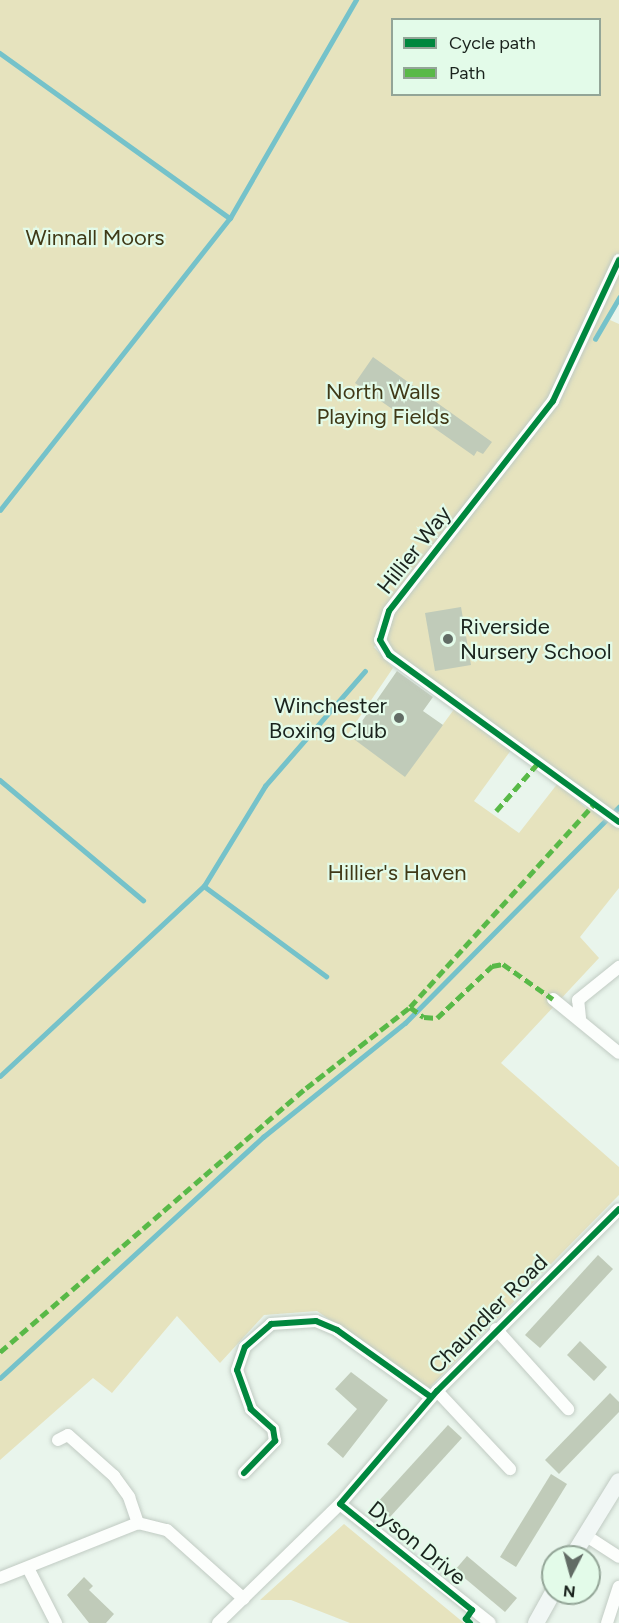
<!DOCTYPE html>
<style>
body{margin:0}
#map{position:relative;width:619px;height:1623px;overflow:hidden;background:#e9f5ec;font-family:Figtree,sans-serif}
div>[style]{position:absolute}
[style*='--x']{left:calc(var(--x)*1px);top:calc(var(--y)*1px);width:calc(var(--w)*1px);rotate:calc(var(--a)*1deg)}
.green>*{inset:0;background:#e6e3be}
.stream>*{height:4.5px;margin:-2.25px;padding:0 2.25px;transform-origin:2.25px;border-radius:2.25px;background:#75c2ca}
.building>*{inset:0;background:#c0cbb9}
.roads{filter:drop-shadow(0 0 2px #c1cbc3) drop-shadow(0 0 2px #c1cbc3)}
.street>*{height:12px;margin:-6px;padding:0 6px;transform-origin:6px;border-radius:6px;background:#fcfefc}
.secondary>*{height:16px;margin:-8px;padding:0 8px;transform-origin:8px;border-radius:8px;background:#f1f7f5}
.quiet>*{height:4.5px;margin-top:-2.25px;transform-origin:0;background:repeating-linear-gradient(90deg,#58b947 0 9px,transparent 0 13.5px)}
.cycleway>*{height:6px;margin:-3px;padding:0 3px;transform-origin:3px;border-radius:3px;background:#00873e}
.dots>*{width:16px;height:16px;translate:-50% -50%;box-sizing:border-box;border:3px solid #e3fbe9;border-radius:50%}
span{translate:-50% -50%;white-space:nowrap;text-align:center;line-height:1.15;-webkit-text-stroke:4.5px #e3fbe9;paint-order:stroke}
.park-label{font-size:22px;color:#403917}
.street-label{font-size:22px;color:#1a231d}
.poi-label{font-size:22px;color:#1a231d}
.left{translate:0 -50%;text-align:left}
.right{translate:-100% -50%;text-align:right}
.legend{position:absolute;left:391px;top:18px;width:210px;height:78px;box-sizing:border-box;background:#e3fbe9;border:2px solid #93a597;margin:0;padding:8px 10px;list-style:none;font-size:18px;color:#1a231d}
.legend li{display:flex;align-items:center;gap:12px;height:30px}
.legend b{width:30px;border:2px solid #93a597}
.north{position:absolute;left:541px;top:1545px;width:60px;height:60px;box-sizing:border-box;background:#e3fbe9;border:2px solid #93a597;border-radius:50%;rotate:186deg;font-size:16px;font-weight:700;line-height:24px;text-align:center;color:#1a231d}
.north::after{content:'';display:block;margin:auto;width:21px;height:27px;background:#626c65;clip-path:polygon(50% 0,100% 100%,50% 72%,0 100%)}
</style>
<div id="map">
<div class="green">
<div style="clip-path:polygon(evenodd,0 0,619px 0,619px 303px,610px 320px,619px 324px,619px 888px,580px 937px,599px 958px,501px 1063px,619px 1167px,619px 1195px,429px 1388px,317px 1311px,264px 1315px,220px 1363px,177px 1316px,112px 1393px,93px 1378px,0 1460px,0 0,392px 20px,600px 20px,600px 94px,392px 94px,392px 20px,0 0,380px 640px,389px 655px,593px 804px,586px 808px,558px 783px,519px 833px,474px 801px,511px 750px,455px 708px,405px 776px,348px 734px,393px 668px,374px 647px,380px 640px)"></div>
<div style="clip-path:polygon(344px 1524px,464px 1623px,350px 1623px,291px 1600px,260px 1600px)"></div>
</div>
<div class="stream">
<div style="--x:0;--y:53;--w:283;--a:35.7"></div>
<div style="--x:595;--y:339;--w:48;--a:-59.7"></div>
<div style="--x:0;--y:510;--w:372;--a:-51.8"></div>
<div style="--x:230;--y:218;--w:252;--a:-60"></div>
<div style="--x:0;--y:780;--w:187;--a:40"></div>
<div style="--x:204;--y:886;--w:152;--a:36.4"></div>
<div style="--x:0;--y:1076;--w:279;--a:-43"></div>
<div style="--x:204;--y:886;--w:117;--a:-58.6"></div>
<div style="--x:265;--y:786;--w:152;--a:-49"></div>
<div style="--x:0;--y:1378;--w:357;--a:-42.5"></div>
<div style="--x:263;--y:1137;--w:182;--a:-38.8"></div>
<div style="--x:405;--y:1023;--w:304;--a:-45.3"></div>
</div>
<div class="building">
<div style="clip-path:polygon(373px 357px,492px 442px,483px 454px,477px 451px,474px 456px,410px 411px,405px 418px,355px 383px)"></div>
<div style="clip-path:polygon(461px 607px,471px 665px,435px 671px,425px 613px)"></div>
<div style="clip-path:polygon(397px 671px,433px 697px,423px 711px,443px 725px,405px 777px,351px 737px)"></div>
<div style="clip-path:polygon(598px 1255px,613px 1269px,540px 1348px,525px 1335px)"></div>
<div style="clip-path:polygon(580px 1341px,607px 1367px,594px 1381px,567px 1355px)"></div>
<div style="clip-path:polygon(351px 1372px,388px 1400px,343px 1458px,327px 1444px,357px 1409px,335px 1389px)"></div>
<div style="clip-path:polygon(610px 1393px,619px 1402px,619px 1412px,559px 1474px,545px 1460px)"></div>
<div style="clip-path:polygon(448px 1425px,462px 1438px,390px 1517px,376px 1504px)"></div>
<div style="clip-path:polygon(551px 1474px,567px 1484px,516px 1567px,500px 1557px)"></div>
<div style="clip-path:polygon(467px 1556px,517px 1598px,505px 1612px,455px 1570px)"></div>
<div style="clip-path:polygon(84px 1577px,93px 1586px,89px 1590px,114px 1614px,106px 1623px,89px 1623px,67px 1595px)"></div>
</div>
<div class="roads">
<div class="street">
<div style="--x:619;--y:260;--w:156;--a:115.1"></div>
<div style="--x:553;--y:401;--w:266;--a:128"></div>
<div style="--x:389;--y:611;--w:30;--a:107"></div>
<div style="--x:380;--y:640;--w:17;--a:59"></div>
<div style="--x:389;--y:655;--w:284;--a:36"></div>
<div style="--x:553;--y:999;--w:85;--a:39.3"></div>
<div style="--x:580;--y:1018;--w:18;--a:-96"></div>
<div style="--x:578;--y:1000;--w:53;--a:-38.8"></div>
<div style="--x:496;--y:1329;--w:108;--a:48"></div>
<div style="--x:437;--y:1391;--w:107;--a:46.9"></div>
<div style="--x:58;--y:1440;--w:11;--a:-27"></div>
<div style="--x:68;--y:1435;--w:62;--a:41.7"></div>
<div style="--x:114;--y:1476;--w:26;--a:54"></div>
<div style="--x:129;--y:1497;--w:28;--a:71"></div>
<div style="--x:244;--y:1473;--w:45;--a:-45.9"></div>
<div style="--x:275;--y:1441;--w:12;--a:-99"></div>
<div style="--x:273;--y:1429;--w:30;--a:-138"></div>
<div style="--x:251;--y:1409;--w:41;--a:-109.7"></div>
<div style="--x:237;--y:1370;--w:24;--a:-71"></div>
<div style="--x:245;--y:1347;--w:35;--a:-41"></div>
<div style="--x:271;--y:1324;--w:45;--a:-3.8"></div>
<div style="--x:316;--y:1321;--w:23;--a:23"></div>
<div style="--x:337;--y:1330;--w:115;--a:35.5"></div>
<div style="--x:340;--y:1504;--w:191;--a:38.4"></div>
<div style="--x:585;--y:1535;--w:40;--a:32.9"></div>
<div style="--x:28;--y:1568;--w:62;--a:63"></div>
<div style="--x:0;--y:1578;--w:149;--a:-21.7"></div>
<div style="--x:138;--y:1523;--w:30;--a:14"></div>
<div style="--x:167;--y:1530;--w:103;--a:41.9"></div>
<div style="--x:218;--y:1623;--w:170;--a:-44.3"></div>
<div style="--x:340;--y:1504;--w:149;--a:-49.4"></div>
<div style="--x:437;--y:1391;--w:257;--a:-45"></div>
<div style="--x:607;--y:1623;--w:38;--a:-72"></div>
</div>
<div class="secondary">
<div style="--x:572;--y:1557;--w:89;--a:-58.3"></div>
<div style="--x:536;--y:1623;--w:35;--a:-61"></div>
</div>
</div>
<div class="quiet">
<div style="--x:496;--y:811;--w:64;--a:-48.8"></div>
<div style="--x:410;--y:1007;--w:17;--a:36"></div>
<div style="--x:424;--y:1017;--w:13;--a:4"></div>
<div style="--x:437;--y:1018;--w:76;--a:-43.4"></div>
<div style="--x:492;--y:966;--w:11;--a:-10"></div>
<div style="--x:503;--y:964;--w:61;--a:35"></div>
<div style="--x:0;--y:1352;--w:404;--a:-40.8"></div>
<div style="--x:306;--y:1088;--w:132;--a:-37.9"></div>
<div style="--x:410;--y:1007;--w:274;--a:-47.8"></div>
</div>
<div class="cycleway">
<div style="--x:619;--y:260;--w:156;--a:115.1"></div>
<div style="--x:553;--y:401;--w:266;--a:128"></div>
<div style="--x:389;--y:611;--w:30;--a:107"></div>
<div style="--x:380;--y:640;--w:17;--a:59"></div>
<div style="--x:389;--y:655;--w:284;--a:36"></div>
<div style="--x:244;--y:1473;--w:45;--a:-45.9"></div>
<div style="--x:275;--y:1441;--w:12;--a:-99"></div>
<div style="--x:273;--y:1429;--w:30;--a:-138"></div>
<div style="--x:251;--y:1409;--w:41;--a:-109.7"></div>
<div style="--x:237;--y:1370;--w:24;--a:-71"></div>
<div style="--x:245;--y:1347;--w:35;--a:-41"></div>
<div style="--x:271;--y:1324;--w:45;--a:-3.8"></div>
<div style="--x:316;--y:1321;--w:23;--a:23"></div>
<div style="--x:337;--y:1330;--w:115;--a:35.5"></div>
<div style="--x:470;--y:1623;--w:6;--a:-135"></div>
<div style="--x:466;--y:1619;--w:11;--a:-56"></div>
<div style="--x:472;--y:1610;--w:169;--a:-141.2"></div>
<div style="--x:340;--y:1504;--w:149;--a:-49.4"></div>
<div style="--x:437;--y:1391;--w:257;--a:-45"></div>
</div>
<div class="dots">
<div style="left:448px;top:639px;background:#626c65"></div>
<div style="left:399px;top:718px;background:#626c65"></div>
</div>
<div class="park-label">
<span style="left:95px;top:238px">Winnall Moors</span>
<span style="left:383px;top:404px">North Walls<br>Playing Fields</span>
<span style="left:397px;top:873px">Hillier's Haven</span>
</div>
<div class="street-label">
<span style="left:414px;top:550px;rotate:-52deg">Hillier Way</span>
<span style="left:488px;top:1314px;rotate:-45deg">Chaundler Road</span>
<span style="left:417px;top:1543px;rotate:39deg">Dyson Drive</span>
</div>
<div class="poi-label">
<span class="left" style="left:460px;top:639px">Riverside<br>Nursery School</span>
<span class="right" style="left:387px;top:718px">Winchester<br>Boxing Club</span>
</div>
<ul class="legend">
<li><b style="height:8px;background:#00873e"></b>Cycle path</li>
<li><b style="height:8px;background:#58b947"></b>Path</li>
</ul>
<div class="north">N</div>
</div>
